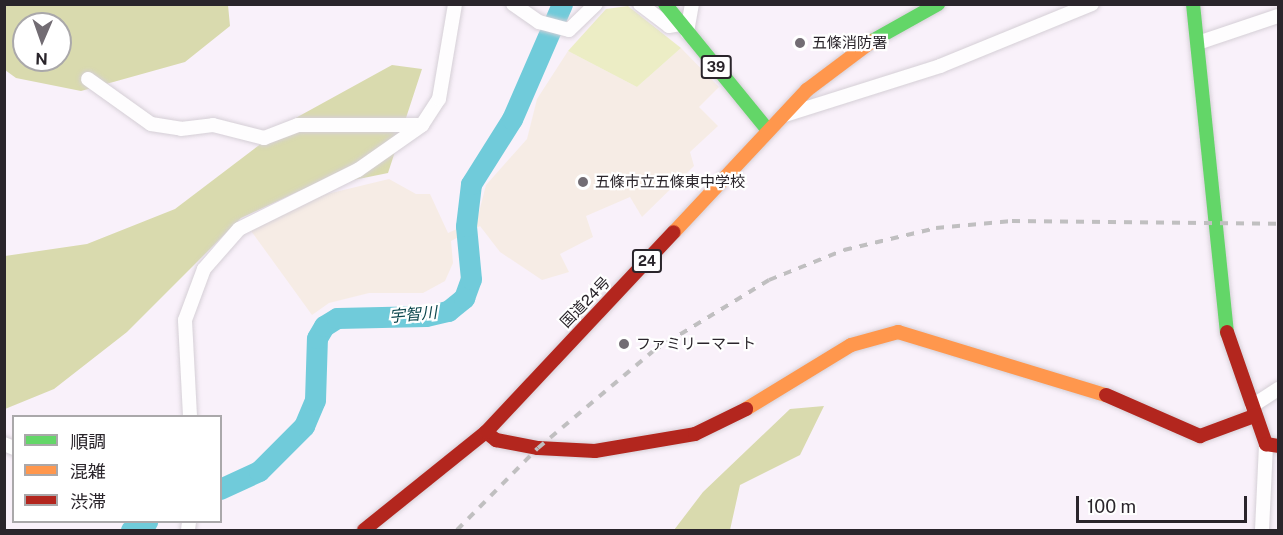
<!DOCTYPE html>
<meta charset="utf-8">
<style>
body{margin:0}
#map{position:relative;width:1283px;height:535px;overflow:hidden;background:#f9f1fa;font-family:"Public Sans","Noto Sans JP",sans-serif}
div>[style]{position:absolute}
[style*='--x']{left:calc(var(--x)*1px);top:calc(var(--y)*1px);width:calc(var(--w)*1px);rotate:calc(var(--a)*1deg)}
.education>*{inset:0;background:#f6ece5}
.green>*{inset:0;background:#ecedc5}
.forest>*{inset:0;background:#d9daae}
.river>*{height:21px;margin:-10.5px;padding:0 10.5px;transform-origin:10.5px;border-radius:10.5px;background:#70cbda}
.roads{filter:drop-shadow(0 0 2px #d5cfd6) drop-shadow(0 0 2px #d5cfd6)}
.street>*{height:14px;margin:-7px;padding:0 7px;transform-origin:7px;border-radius:7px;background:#fefdfe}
.fast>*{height:14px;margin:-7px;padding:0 7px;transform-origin:7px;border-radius:7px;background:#63d668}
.slow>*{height:14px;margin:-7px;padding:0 7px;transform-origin:7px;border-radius:7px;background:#ff974d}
.jam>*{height:14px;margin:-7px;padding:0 7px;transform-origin:7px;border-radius:7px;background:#b3261e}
.rail>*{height:4px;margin-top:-2px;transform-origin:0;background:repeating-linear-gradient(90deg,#c0bfc0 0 8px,transparent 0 16px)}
.dots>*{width:16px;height:16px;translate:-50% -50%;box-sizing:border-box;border:3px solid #fff;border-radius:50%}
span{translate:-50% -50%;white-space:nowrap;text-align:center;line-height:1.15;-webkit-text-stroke:4.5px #fff;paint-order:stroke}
.shield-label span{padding:2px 4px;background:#fff;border:2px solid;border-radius:4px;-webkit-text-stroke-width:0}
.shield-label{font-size:14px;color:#2a252b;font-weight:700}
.poi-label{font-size:15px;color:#2a252b}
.left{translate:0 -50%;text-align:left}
.street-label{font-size:15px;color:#2a252b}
.water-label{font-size:16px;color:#0e474e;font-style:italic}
.frame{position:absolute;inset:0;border:6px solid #2a252b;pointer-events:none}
.legend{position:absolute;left:12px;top:415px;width:210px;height:108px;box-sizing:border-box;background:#fff;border:2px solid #aaa8aa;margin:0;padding:8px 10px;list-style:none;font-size:18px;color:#2a252b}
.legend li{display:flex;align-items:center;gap:12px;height:30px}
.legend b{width:30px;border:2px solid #aaa8aa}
.north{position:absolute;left:12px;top:12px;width:60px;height:60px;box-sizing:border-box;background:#fff;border:2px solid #aaa8aa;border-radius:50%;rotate:182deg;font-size:16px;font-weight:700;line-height:24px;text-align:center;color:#2a252b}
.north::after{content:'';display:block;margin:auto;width:21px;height:27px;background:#726c73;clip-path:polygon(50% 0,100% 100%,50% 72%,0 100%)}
.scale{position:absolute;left:1076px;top:496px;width:171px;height:27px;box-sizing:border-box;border:3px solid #2a252b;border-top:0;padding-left:8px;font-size:18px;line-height:21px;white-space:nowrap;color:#2a252b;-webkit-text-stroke:4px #fff;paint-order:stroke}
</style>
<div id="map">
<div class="education">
<div style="clip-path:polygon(681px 48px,719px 87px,699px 107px,718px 126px,690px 152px,694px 166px,642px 217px,630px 197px,586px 216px,593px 237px,560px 254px,569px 272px,542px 280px,500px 252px,480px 226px,451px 241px,453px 263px,445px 281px,423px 293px,369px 293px,329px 303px,312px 315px,249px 228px,298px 201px,389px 179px,416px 194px,430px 194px,448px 233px,477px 220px,486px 185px,527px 139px,537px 99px,568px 51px,637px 87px)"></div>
</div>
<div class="green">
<div style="clip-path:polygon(628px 6px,681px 48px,637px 87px,568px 51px,606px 9px)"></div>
</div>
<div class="forest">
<div style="clip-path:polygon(evenodd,5px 5px,228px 5px,230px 26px,185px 62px,81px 91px,16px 78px,5px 70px,5px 5px,24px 24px,60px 24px,60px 60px,24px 60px,24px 24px)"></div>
<div style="clip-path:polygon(392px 65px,422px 69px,388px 173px,299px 191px,241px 218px,127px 332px,54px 389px,5px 409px,5px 256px,87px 244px,175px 209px,292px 120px)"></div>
<div style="clip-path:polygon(824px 406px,800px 455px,740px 485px,730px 530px,674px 530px,703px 492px,790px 409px)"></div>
</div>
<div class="river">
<div style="--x:220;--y:489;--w:43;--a:-24.8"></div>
<div style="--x:259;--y:471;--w:64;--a:-45"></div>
<div style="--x:304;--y:426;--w:28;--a:-67"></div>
<div style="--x:315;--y:400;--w:62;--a:-88.2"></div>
<div style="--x:317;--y:338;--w:14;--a:-60"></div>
<div style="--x:324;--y:326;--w:15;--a:-32"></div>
<div style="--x:337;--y:318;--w:89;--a:-1.3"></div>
<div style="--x:426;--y:316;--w:23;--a:-13"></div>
<div style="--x:448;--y:311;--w:21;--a:-39"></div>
<div style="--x:464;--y:298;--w:20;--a:-70"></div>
<div style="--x:471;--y:279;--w:53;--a:-95.4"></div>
<div style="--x:466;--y:226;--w:42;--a:-83.2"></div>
<div style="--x:471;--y:184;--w:77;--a:-57.8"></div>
<div style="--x:512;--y:119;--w:125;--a:-66.5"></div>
<div style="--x:131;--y:530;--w:18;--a:-27"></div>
</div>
<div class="roads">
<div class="street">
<div style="--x:513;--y:4;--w:32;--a:35"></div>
<div style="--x:539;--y:22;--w:31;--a:15"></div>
<div style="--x:569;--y:30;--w:37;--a:-44"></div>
<div style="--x:640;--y:4;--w:36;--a:37"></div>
<div style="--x:669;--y:26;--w:11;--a:-10"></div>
<div style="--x:687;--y:32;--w:28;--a:-80"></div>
<div style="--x:1198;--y:43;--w:84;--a:-18.6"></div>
<div style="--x:88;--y:79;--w:77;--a:35.5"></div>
<div style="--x:151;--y:124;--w:30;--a:9"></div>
<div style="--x:181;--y:129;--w:32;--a:-7"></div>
<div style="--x:213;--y:125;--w:53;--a:14.3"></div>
<div style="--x:264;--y:138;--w:36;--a:-21"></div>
<div style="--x:298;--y:125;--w:124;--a:0"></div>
<div style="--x:785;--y:115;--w:163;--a:-17.5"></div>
<div style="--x:940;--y:66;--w:164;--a:-22.2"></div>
<div style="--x:1252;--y:406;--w:31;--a:-33"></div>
<div style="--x:190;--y:416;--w:96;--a:-93"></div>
<div style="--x:185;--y:320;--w:54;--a:-69.6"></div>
<div style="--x:204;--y:269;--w:53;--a:-48.8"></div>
<div style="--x:239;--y:229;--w:133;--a:-26.4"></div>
<div style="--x:358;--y:170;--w:78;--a:-35.1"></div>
<div style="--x:422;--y:125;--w:31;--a:-57"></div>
<div style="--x:439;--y:99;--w:96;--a:-80.4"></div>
<div style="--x:4;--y:444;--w:11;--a:22"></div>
<div style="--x:188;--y:530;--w:8;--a:-83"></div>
<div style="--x:1262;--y:530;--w:86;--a:-87.3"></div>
</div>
<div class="fast">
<div style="--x:665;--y:4;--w:161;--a:50.8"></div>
<div style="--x:1193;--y:4;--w:330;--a:84.1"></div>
<div style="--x:872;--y:41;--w:76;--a:-29.3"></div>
</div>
<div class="slow">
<div style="--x:674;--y:232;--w:195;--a:-46.9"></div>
<div style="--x:807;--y:90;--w:81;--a:-37"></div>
<div style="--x:746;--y:409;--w:123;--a:-31.4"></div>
<div style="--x:851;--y:345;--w:49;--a:-15.5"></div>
<div style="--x:898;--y:332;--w:217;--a:16.9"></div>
</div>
<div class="jam">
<div style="--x:1227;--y:332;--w:119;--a:70.8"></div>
<div style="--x:1266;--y:444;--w:12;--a:9"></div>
<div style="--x:1106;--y:395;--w:103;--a:23.6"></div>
<div style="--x:1200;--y:436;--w:58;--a:-20.3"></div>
<div style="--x:486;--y:432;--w:13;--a:39"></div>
<div style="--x:496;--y:440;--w:43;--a:10.8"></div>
<div style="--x:538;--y:448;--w:57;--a:3"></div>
<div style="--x:595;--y:451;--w:101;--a:-9.6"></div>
<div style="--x:695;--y:434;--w:57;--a:-26.1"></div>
<div style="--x:364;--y:530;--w:156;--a:-38.8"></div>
<div style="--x:486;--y:432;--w:274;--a:-46.8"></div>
</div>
</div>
<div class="rail">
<div style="--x:457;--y:530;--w:115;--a:-45.4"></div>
<div style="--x:538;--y:448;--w:150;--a:-40.1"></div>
<div style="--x:653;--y:351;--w:136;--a:-31.5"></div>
<div style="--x:769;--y:280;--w:81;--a:-21.8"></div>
<div style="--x:844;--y:250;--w:95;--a:-13.4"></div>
<div style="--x:936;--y:228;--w:76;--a:-5.3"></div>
<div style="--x:1012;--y:221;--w:266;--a:0.6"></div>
</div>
<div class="dots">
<div style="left:800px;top:43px;background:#726c73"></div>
<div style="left:583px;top:182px;background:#726c73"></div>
<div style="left:624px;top:344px;background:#726c73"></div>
</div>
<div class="shield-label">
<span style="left:716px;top:67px">39</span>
<span style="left:647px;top:261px">24</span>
</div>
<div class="poi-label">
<span class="left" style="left:812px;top:43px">五條消防署</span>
<span class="left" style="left:595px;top:182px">五條市立五條東中学校</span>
<span class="left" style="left:636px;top:344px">ファミリーマート</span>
</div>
<div class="street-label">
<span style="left:585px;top:302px;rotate:-46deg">国道24号</span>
</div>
<div class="water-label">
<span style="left:413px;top:315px;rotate:-5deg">宇智川</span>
</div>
<div class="frame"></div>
<ul class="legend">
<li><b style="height:8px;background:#63d668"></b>順調</li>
<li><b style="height:8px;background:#ff974d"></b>混雑</li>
<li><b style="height:8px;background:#b3261e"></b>渋滞</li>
</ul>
<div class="north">N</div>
<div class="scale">100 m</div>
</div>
